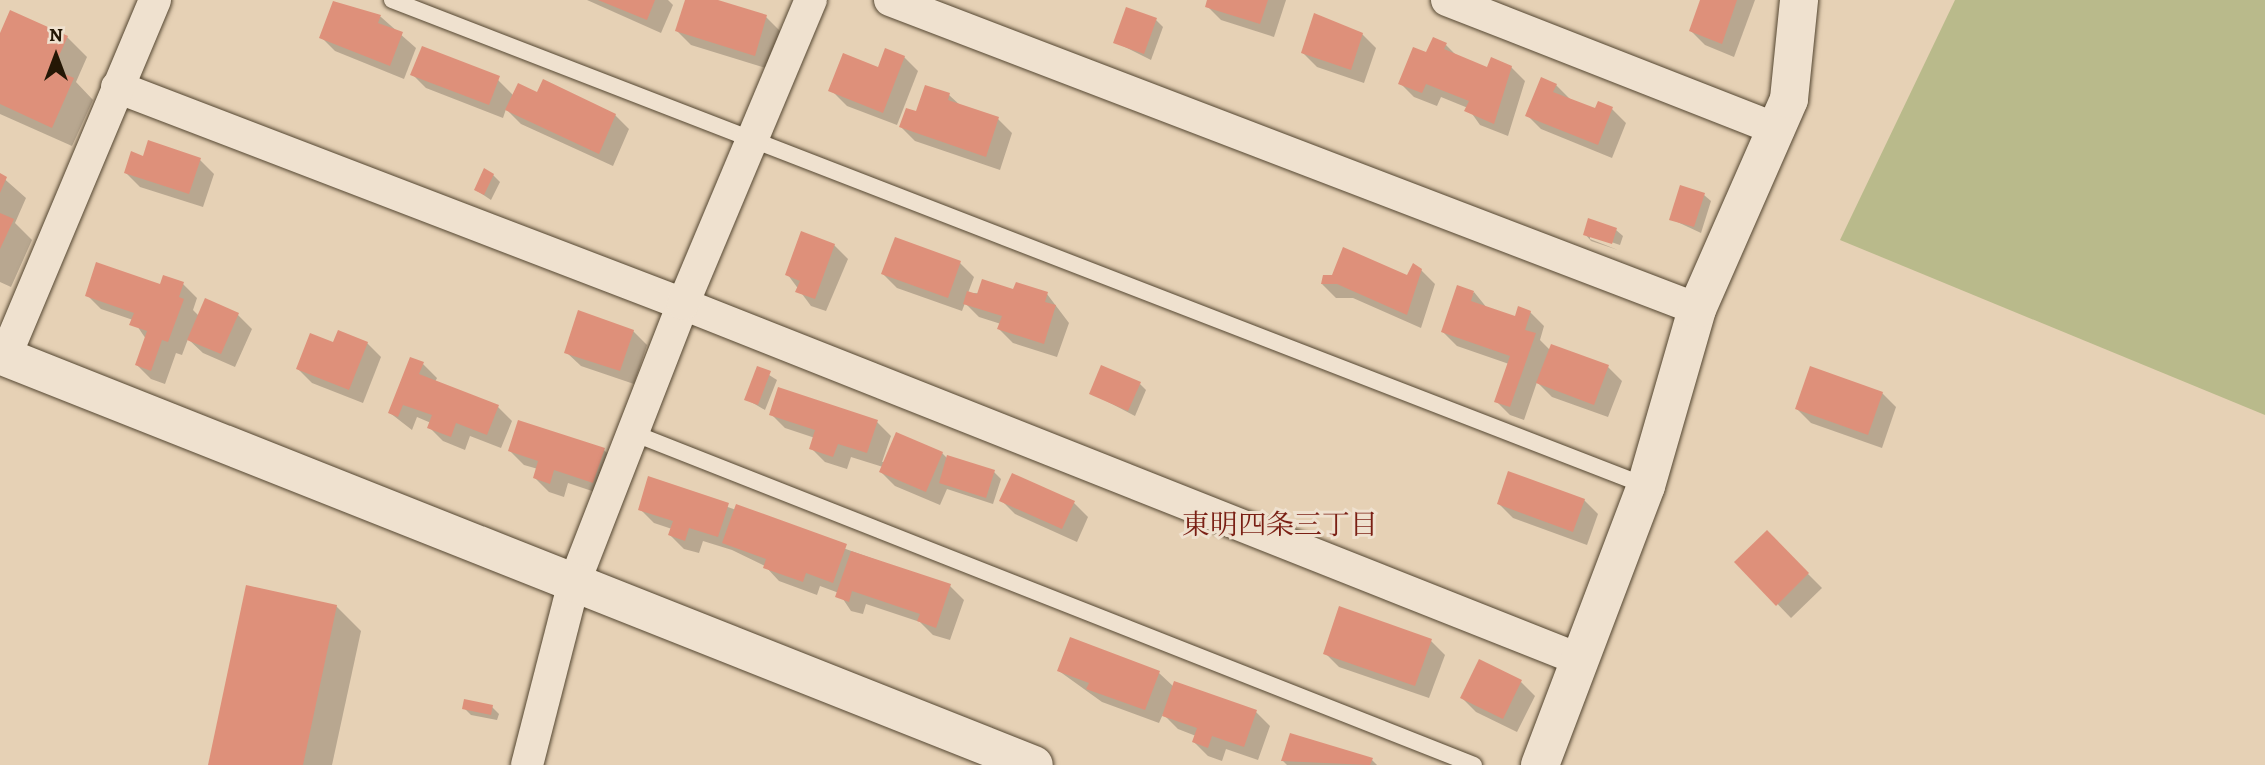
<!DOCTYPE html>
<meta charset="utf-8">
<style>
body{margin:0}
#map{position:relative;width:2265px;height:765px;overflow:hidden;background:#e6d1b5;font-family:Alegreya,"Noto Serif JP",serif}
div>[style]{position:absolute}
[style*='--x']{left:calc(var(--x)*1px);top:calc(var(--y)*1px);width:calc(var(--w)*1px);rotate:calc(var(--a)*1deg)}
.green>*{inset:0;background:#b9ba8b}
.shadow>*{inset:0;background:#0003}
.building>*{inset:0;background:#de907a}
.roads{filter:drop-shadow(0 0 2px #544631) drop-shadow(0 0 2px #544631)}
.service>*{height:16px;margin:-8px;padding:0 8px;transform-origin:8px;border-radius:8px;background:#efe1cf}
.minor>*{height:32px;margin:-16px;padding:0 16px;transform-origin:16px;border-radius:16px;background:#efe1cf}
.tertiary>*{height:38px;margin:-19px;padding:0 19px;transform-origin:19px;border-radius:19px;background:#efe1cf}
span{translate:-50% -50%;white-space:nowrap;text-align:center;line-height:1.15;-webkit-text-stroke:6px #efe1cf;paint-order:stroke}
.neighbourhood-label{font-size:28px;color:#7a1f14}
.north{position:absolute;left:21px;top:21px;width:70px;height:70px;-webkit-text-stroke:5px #efe1cf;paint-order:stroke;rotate:0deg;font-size:19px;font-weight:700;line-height:28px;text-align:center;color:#241705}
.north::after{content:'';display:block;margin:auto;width:24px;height:32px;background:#241705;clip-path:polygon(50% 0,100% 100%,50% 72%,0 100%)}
</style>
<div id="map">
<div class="green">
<div style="clip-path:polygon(1955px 0,2265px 0,2265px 415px,1840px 240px)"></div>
</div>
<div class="shadow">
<div style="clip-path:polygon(587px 0,668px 0,673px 5px,661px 33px)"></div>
<div style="clip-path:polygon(687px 0,712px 0,766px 17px,780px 31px,769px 69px,691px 45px,677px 31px)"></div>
<div style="clip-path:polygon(1208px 0,1286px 0,1274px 37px,1221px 20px,1207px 6px)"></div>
<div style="clip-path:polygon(1702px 0,1755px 0,1734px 57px,1705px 45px,1691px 31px)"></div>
<div style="clip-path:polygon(334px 4px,381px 17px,416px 48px,404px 79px,335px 51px,321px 37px)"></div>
<div style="clip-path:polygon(1156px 20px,1163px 27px,1151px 60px,1115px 42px)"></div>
<div style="clip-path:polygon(1362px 34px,1376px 48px,1364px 83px,1317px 67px,1303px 53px)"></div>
<div style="clip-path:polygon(0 37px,67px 37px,87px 57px,76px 82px,93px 100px,72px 146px,0 114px)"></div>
<div style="clip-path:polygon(1446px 45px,1458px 57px,1488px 69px,1511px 67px,1525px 81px,1508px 136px,1480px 125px,1468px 108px,1441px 97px,1437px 106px,1414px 97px,1400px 83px,1427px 54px)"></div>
<div style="clip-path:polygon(904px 57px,918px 71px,897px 125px,847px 106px,833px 92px)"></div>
<div style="clip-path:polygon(412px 74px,498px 80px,514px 96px,538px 94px,615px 115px,629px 129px,613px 166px,521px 124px,506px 109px,503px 118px,426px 88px)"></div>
<div style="clip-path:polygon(1556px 85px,1570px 99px,1596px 111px,1599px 103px,1612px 109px,1626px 123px,1612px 158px,1541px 129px,1527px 115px)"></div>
<div style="clip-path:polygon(926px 87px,949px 95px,961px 106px,998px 119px,1012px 133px,1000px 170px,915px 141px,901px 127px,918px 114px)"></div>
<div style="clip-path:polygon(144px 158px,200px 160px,214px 174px,203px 207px,140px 187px,126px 173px)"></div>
<div style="clip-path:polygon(0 175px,26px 198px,15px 223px,32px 240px,11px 287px,0 282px)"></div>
<div style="clip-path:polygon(493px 175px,500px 182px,491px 200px,476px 190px)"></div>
<div style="clip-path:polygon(1704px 195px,1711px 201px,1701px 233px,1671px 219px)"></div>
<div style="clip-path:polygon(1616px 230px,1623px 236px,1620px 245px,1590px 235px,1590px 239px,1618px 250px,1591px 241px,1585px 234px)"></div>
<div style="clip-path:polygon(834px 245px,848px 259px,826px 311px,811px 306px,788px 275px)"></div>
<div style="clip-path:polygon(960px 263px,974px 277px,968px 293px,1047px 294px,1069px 323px,1057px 357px,1013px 343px,999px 329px,1001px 324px,979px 317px,965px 303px,962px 311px,897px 288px,883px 274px)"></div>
<div style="clip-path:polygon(1421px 270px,1435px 284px,1421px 328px,1353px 298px,1336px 298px,1322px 284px,1408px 277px)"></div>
<div style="clip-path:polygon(183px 284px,197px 298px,193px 310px,199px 316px,206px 300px,238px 315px,252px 329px,235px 367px,203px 353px,188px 339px,182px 355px,176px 353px,165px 384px,151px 379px,137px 365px,146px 339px,133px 320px,101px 309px,87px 295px)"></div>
<div style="clip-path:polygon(1474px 292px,1487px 308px,1516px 318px,1530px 312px,1544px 326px,1540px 340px,1550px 350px,1608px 367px,1622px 381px,1608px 417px,1552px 397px,1537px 382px,1524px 420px,1510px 415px,1496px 401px,1509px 364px,1457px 346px,1443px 332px)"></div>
<div style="clip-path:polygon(633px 331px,647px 345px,634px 384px,581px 366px,566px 352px)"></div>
<div style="clip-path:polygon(367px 343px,381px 357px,363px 403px,312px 383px,298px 369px)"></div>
<div style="clip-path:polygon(423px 364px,437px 378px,435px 382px,498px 407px,512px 421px,501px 448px,470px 436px,465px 450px,443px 441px,429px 427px,431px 423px,417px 417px,412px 430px,390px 413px)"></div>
<div style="clip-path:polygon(758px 368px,777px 380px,765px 410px,746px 399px)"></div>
<div style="clip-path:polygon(1140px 384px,1146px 390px,1135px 416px,1091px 393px)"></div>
<div style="clip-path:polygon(1882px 393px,1896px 407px,1882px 448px,1811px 423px,1797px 409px)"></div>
<div style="clip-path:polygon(771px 414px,877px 422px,891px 436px,882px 462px,942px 453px,948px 459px,994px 472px,1001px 479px,993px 504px,947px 489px,940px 505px,895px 486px,881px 472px,883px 467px,851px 457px,847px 469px,825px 462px,811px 448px,815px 438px,785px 428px)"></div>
<div style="clip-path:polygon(604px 450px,618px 464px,607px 496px,568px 483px,564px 497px,549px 492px,535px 478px,538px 469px,524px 465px,510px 451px)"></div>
<div style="clip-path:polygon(649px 479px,950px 586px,964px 600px,950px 640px,933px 635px,920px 622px,866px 604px,863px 614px,851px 611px,839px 593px,820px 586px,817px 595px,779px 581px,765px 566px,732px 550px,703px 541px,699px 553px,684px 549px,670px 535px,672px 529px,654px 523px,640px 509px)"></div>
<div style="clip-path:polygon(1001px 500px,1074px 503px,1088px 517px,1077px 542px,1015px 514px)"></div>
<div style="clip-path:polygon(1584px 500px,1598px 514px,1587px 545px,1513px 518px,1499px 504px)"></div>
<div style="clip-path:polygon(1767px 533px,1822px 588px,1791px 618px,1737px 562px)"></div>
<div style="clip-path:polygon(336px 606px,361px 631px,332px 765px,210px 765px)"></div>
<div style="clip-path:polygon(1431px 641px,1445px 655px,1429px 698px,1339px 667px,1325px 653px)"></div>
<div style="clip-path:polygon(1059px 671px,1159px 673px,1174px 687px,1256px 712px,1270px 726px,1258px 760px,1226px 749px,1222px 761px,1208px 756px,1194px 742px,1196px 736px,1178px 729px,1163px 714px,1159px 723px,1102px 702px)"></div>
<div style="clip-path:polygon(1521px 682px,1535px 696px,1517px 732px,1476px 712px,1462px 698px)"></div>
<div style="clip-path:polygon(492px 707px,499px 714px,497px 720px,471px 715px,464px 708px)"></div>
<div style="clip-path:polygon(1372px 760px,1377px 765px,1287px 765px,1283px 761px)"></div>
</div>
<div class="building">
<div style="clip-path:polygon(598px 0,655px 0,647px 20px)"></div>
<div style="clip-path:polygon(685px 0,718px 0,767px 15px,755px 56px,675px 31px)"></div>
<div style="clip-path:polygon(1207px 0,1268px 0,1260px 24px,1205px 7px)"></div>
<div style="clip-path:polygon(1700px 0,1737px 0,1722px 44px,1689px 31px)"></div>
<div style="clip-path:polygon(333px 1px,381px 15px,378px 23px,403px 32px,390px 66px,319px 38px)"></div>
<div style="clip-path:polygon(1126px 7px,1157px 18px,1144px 54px,1113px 43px)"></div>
<div style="clip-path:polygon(10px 10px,68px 36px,53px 69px,74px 78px,52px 128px,0 104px,0 33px)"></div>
<div style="clip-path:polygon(1314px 13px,1363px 33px,1351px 70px,1301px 53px)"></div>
<div style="clip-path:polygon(1433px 37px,1447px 43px,1444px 49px,1487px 67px,1491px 57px,1512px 66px,1494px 124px,1464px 111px,1469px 101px,1426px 84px,1422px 93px,1398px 84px,1413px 47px,1426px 52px)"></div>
<div style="clip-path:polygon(422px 46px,500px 76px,489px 105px,410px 75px)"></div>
<div style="clip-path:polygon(885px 48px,905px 56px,883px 113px,828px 91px,843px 53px,878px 67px)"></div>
<div style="clip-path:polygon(1541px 77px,1557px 84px,1553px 92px,1595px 108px,1598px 101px,1613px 107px,1598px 145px,1525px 116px)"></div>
<div style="clip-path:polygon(543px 79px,616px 114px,599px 154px,505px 110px,518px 83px,537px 92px)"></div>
<div style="clip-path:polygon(925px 85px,950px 93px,948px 100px,999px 117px,986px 157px,899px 127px,906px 108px,916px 111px)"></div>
<div style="clip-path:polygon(148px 140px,201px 158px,189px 194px,124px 173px,131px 151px,143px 156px)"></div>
<div style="clip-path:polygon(484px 168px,494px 174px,484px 195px,474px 190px)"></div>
<div style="clip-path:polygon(0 173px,7px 177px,0 193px)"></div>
<div style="clip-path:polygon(1680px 185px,1705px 193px,1694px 227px,1669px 220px)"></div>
<div style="clip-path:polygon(0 213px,14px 219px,0 249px)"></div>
<div style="clip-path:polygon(1588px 218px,1617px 228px,1612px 244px,1583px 235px)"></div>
<div style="clip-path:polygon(801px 231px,835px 244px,815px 299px,795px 292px,800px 281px,785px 275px)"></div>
<div style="clip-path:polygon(895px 237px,961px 261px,948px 298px,881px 274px)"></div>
<div style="clip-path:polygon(1343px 247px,1407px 275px,1413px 263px,1422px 269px,1407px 315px,1337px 284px,1321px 284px,1323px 275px,1332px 275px)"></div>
<div style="clip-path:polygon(96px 262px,160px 284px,163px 275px,184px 282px,179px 297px,184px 299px,168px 342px,162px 340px,151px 371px,135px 365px,147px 331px,129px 325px,134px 313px,85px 296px)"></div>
<div style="clip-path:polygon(982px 279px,1013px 289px,1016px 282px,1048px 292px,1045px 302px,1056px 305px,1044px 344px,997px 329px,1002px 316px,963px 304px,967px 291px,977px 294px)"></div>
<div style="clip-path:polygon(1457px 285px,1474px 291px,1471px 301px,1515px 316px,1518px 306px,1531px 311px,1525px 330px,1536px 333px,1510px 407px,1494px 402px,1510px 356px,1441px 332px)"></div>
<div style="clip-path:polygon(205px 298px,239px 313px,221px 354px,187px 340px)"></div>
<div style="clip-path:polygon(578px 310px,634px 330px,620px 371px,564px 353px)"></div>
<div style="clip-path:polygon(338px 330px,368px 342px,349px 390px,296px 369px,310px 333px,333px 342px)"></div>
<div style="clip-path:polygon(1551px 344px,1609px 365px,1594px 405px,1536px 383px)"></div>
<div style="clip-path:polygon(410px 357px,424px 362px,419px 374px,499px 405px,487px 435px,456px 423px,451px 437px,427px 428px,432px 415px,403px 405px,398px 417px,388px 413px)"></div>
<div style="clip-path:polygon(1101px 365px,1141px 382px,1128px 411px,1089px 394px)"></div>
<div style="clip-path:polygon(757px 366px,771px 371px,758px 405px,744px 400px)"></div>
<div style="clip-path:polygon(1810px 366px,1883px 392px,1868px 435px,1795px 409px)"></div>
<div style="clip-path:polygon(778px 387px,878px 420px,867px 453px,838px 444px,833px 457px,809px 449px,815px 430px,769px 415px)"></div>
<div style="clip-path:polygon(518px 420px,605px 448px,593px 483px,554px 470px,550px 484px,533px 478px,538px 461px,508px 451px)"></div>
<div style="clip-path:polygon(896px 432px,943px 452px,926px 492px,879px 472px)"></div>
<div style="clip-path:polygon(947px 455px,995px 470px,986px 498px,939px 483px)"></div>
<div style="clip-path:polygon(1508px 471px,1585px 499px,1573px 532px,1497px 504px)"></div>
<div style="clip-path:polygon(1012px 473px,1075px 501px,1062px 529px,999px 501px)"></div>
<div style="clip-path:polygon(648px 476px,729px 503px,718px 537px,689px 528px,685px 541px,668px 535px,673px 521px,638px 510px)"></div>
<div style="clip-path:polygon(736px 504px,847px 544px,833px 583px,806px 573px,803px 582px,763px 568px,766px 559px,722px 543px)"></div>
<div style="clip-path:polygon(1767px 530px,1809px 573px,1776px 606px,1734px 562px)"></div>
<div style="clip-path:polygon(851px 551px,951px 584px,936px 628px,917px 621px,920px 614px,852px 591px,849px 602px,835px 597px)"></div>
<div style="clip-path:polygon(246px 585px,337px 605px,303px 765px,208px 765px)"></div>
<div style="clip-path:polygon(1339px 606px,1432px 639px,1415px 686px,1323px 654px)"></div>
<div style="clip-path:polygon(1070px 637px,1160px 671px,1145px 710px,1086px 689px,1089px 683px,1057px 671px)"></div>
<div style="clip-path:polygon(1479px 659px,1522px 680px,1503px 719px,1460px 698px)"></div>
<div style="clip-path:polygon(1174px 681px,1257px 710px,1244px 747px,1212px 736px,1208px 748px,1192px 742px,1197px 728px,1162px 716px)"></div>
<div style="clip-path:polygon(464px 699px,493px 705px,491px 715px,462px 709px)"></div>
<div style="clip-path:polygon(1290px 733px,1373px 758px,1370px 765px,1281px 761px)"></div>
</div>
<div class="roads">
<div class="service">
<div style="--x:392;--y:0;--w:1345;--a:21.18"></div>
<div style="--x:633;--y:433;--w:904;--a:21.54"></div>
</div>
<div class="minor">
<div style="--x:890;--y:0;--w:864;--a:20.95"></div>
<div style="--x:1447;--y:0;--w:356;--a:21.4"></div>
<div style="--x:117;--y:87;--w:606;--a:20.98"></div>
<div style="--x:683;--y:304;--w:966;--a:21.63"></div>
<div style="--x:5;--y:357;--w:387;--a:-67.2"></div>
<div style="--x:527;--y:765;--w:185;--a:-75.6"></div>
<div style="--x:573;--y:586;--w:303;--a:-68.7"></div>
<div style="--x:683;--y:304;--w:330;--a:-67.2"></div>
</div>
<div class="tertiary">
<div style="--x:0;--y:355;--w:1112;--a:21.63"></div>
<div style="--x:1540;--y:765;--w:298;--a:-69.2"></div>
<div style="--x:1646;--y:486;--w:184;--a:-73.9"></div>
<div style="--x:1697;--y:309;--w:229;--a:-66.3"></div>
<div style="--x:1789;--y:99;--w:100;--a:-84.2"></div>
</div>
</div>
<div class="neighbourhood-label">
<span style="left:1280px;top:525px">東明四条三丁目</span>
</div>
<div class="north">N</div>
</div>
